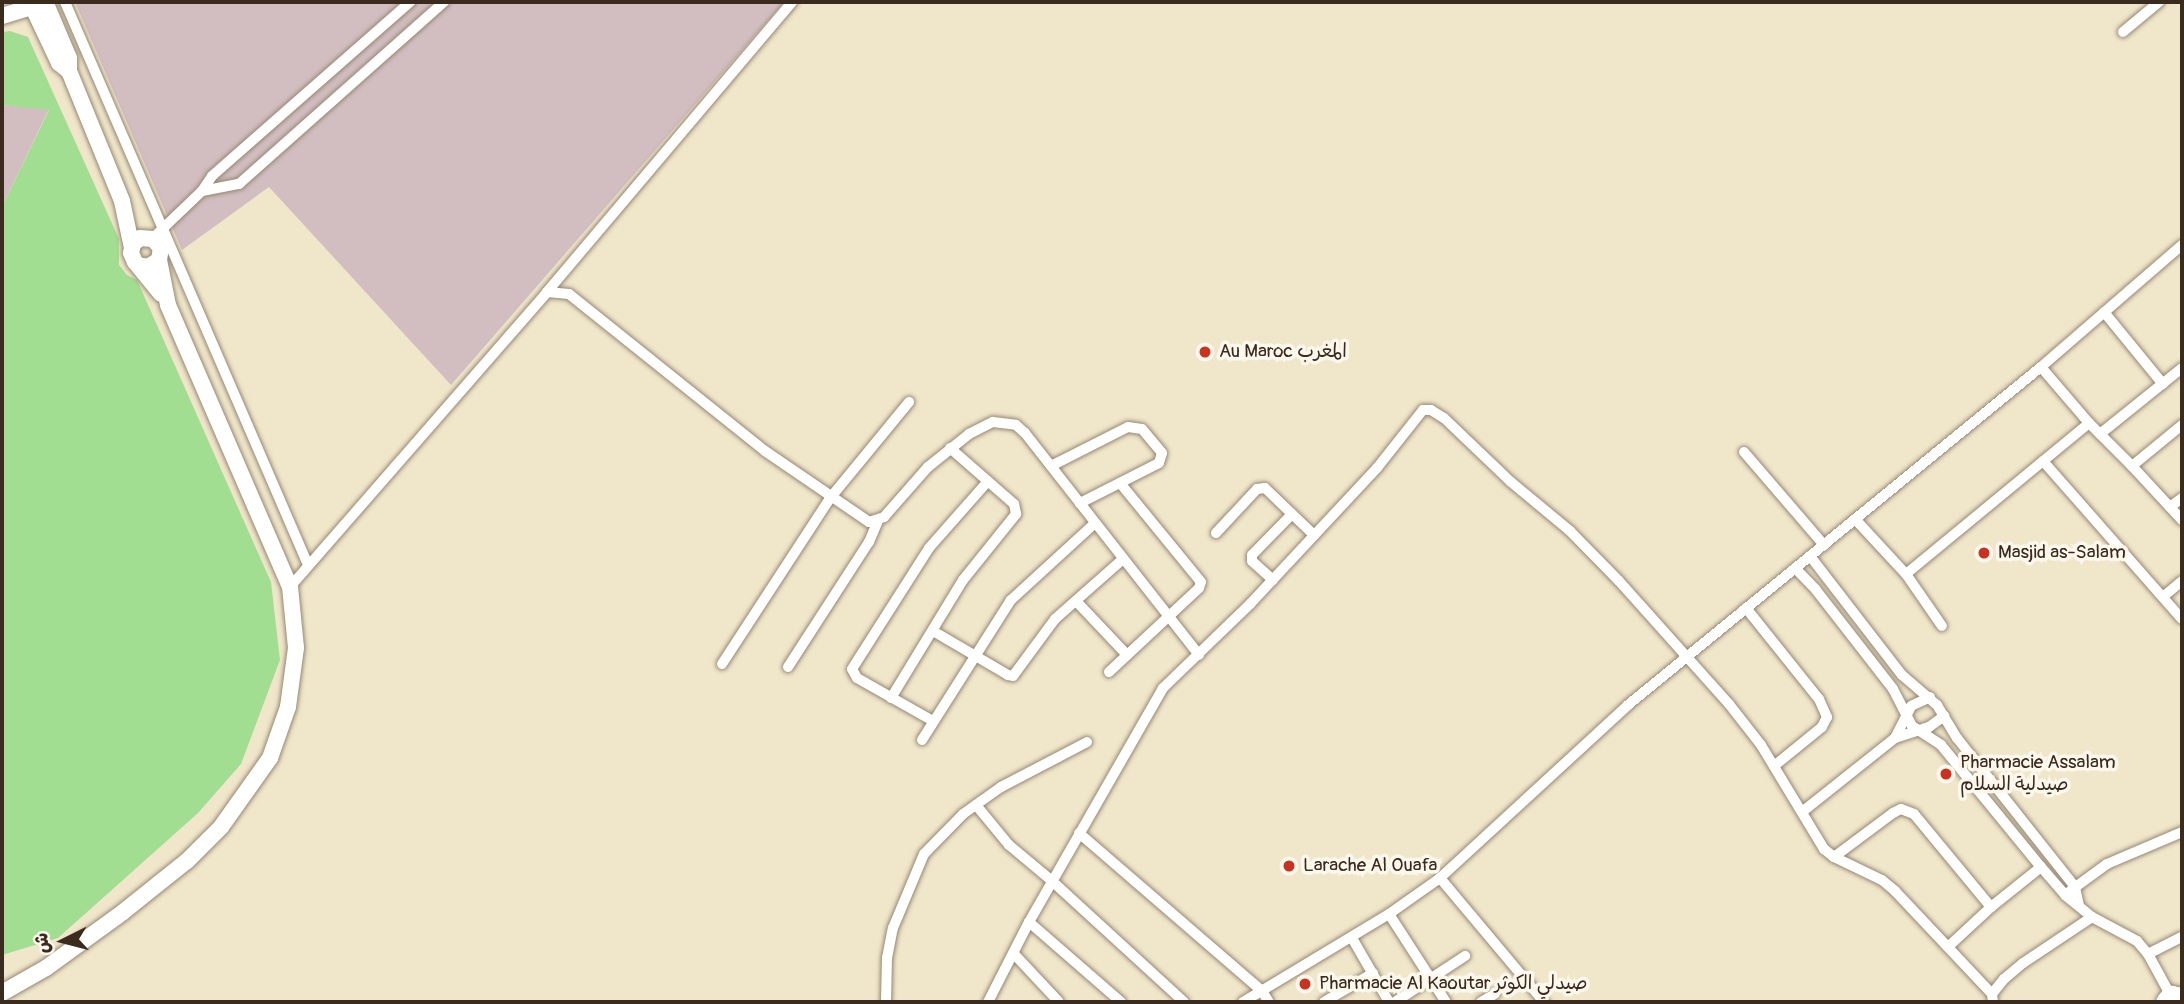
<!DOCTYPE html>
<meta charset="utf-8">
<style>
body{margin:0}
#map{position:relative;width:2184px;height:1004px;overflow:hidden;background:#f0e6ca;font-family:Pangolin,"Playpen Sans Arabic",sans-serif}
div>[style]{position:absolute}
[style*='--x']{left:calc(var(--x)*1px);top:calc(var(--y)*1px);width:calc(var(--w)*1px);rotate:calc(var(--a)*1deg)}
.industrial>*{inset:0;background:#d2bec1}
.green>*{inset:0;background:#a2de91}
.roads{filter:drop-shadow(0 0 2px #968874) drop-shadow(0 0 2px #968874)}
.street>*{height:10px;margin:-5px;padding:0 5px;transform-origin:5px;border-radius:5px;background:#fff}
.secondary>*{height:16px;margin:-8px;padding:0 8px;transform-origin:8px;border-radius:8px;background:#fff}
.highway>*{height:21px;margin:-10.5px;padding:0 10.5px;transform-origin:10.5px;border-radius:10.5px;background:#fff}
.dots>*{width:19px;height:19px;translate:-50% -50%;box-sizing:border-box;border:4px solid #fbf7ec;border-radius:50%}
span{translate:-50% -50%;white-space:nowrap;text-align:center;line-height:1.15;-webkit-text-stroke:7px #fbf7ec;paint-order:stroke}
.poi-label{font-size:19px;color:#3b2a1e}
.left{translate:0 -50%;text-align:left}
.frame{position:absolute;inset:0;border:4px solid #3b2a1e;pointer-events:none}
.north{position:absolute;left:28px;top:906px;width:70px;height:70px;-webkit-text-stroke:5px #fbf7ec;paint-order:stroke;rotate:264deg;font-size:19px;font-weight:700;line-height:28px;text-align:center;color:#3b2a1e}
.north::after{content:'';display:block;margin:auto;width:24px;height:32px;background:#3b2a1e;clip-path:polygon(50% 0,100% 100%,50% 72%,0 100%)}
</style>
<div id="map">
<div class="industrial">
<div style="clip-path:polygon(75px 2px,784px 2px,451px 385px,269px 187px,182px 250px)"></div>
<div style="clip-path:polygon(2px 105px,49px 109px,2px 207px)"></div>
</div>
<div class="green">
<div style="clip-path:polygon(10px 31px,28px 37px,119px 239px,119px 265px,127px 275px,137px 280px,271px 582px,280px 660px,241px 764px,198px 813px,58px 938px,2px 955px,2px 207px,49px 110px,2px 105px,2px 32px)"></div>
</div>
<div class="roads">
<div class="street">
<div style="--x:65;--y:2;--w:613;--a:66.65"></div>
<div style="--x:2123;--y:32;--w:47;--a:-39.8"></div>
<div style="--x:202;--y:191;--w:38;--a:-11"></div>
<div style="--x:239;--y:184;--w:274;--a:-41.6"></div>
<div style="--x:157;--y:234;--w:62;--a:-43.7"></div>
<div style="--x:202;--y:191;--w:18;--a:-56"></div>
<div style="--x:212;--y:176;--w:264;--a:-41.3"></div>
<div style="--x:547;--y:292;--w:22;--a:5"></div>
<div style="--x:569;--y:294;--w:251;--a:38.7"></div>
<div style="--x:765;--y:451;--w:126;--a:34.3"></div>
<div style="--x:869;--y:522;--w:16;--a:-18"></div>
<div style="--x:884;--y:517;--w:67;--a:-48.7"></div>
<div style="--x:928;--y:467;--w:53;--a:-38.8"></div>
<div style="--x:969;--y:434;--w:27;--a:-27"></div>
<div style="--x:993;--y:422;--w:23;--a:7"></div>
<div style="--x:1016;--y:425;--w:12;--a:42"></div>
<div style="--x:1025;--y:433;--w:282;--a:51.9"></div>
<div style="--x:2104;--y:312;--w:93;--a:50.7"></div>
<div style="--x:2041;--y:367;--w:74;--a:49.4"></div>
<div style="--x:2089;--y:423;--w:61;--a:45"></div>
<div style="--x:2132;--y:466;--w:65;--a:-39.4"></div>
<div style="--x:2100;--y:434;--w:105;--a:-38.8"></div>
<div style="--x:1744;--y:452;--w:123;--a:49.3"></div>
<div style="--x:2043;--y:461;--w:210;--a:48.7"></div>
<div style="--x:1051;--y:466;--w:86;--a:-26.9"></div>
<div style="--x:1128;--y:427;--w:14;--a:8"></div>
<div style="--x:1142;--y:429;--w:31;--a:50"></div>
<div style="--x:1162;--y:453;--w:10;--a:107"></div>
<div style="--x:1159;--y:463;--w:89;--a:153.1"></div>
<div style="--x:2132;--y:466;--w:74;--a:47.2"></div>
<div style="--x:2170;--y:507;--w:15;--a:-37"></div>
<div style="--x:1855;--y:519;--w:75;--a:47.2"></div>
<div style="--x:1906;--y:574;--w:237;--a:-39.5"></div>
<div style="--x:1216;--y:533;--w:60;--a:-47"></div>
<div style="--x:1257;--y:489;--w:8;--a:-7"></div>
<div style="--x:1265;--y:488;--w:68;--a:43.8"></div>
<div style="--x:1810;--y:556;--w:150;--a:52.3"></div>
<div style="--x:1902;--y:675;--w:46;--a:40.6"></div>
<div style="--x:1937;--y:705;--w:39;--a:59"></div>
<div style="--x:1957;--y:738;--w:190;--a:51.6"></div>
<div style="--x:2075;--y:887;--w:19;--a:78"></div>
<div style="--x:1795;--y:568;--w:30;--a:46"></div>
<div style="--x:1816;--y:590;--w:125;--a:52.1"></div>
<div style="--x:1893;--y:689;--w:42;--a:62.8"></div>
<div style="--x:1912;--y:726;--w:35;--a:33"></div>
<div style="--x:1941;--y:745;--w:158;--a:50.7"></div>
<div style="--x:2041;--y:867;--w:37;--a:49"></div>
<div style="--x:2065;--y:895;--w:35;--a:39"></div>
<div style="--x:2092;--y:917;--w:83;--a:146.3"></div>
<div style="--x:2023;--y:963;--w:25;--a:140"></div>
<div style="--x:2004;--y:979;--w:19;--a:129"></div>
<div style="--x:1906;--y:574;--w:63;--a:55.3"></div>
<div style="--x:1273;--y:580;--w:28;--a:-138"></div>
<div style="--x:1252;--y:561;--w:6;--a:-90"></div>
<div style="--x:1252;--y:555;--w:57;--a:-45.7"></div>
<div style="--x:290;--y:587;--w:391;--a:-48.9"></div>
<div style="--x:547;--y:292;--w:380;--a:-49.8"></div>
<div style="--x:2164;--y:596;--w:23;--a:-40"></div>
<div style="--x:1076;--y:601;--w:74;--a:46.6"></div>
<div style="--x:1746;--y:608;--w:117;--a:51.3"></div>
<div style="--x:1819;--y:699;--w:20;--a:66"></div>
<div style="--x:1827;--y:717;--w:11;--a:117"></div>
<div style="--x:1822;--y:727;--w:62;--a:140.9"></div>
<div style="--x:933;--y:631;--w:87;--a:30.4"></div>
<div style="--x:1008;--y:675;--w:5;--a:11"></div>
<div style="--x:1013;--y:676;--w:71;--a:-53.6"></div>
<div style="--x:1055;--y:619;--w:91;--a:-41.4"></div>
<div style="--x:722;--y:664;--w:199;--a:-56.9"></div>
<div style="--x:831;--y:497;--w:123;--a:-50.6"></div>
<div style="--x:788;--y:667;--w:149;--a:-57.1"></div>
<div style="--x:869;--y:542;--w:23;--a:-67"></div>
<div style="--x:1109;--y:672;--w:123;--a:-43"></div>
<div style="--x:1199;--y:588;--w:6;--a:-72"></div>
<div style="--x:1201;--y:582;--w:128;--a:-129.3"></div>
<div style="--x:891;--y:698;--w:138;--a:-58.6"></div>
<div style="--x:963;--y:580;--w:85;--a:-51.2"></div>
<div style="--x:1016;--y:514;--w:10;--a:-101"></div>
<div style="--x:1014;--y:504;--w:85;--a:-138.8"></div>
<div style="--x:933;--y:721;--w:87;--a:-150.5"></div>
<div style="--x:857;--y:678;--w:10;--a:-119"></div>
<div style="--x:852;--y:669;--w:143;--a:-57.5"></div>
<div style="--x:929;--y:548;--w:89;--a:-48.6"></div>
<div style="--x:1895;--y:738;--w:36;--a:-63"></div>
<div style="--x:1911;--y:706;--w:21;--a:-25"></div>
<div style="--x:922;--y:740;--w:166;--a:-57.6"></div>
<div style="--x:1011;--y:600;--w:114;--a:-42.5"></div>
<div style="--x:976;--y:805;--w:52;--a:50.5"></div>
<div style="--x:1009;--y:845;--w:56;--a:39.9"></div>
<div style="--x:1052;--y:881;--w:179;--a:42.5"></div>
<div style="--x:1802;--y:812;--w:119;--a:-38.5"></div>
<div style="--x:1895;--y:738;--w:36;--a:-18"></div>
<div style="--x:1929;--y:727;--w:19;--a:-36"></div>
<div style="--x:1079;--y:833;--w:242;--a:40.8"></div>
<div style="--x:1262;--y:991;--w:13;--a:58"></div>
<div style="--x:1834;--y:857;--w:74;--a:-36.7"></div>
<div style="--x:1893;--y:813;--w:9;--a:-27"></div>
<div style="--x:1901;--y:809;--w:14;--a:21"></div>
<div style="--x:1914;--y:814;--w:121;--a:50.4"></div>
<div style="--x:1991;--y:907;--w:59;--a:137.1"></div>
<div style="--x:1440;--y:878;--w:162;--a:50"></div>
<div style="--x:2070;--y:891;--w:46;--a:-36.1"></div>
<div style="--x:2107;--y:864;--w:82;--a:-23.1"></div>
<div style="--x:1991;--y:907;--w:64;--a:-38.7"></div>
<div style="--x:1389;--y:914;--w:105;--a:57.1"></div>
<div style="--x:2092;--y:917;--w:51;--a:28.1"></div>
<div style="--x:2137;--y:941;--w:17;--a:50"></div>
<div style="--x:2148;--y:954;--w:48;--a:61.3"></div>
<div style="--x:1029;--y:922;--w:122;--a:41"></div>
<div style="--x:1352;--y:938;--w:74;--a:60"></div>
<div style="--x:2148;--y:954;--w:38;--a:-27"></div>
<div style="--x:1015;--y:955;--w:64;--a:46.9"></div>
<div style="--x:886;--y:1002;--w:44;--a:-88.7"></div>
<div style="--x:887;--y:958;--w:31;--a:-79"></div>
<div style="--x:893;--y:928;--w:80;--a:-67.3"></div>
<div style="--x:924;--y:854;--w:56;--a:-45.7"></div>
<div style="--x:963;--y:814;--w:47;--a:-35.4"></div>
<div style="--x:1001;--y:787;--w:97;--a:-27.6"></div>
<div style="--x:988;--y:1002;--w:90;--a:-62.9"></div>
<div style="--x:1029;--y:922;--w:270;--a:-60.2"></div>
<div style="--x:1163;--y:688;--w:122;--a:-44"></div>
<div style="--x:1251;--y:603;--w:185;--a:-47"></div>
<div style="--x:1377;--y:468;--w:74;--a:-51.6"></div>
<div style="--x:1423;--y:410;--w:8;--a:0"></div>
<div style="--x:1431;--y:410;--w:15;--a:32"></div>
<div style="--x:1444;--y:418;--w:93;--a:43.7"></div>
<div style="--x:1511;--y:482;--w:77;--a:39.7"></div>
<div style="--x:1570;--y:531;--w:70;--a:45.6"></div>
<div style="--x:1619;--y:581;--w:165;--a:48.2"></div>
<div style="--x:1729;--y:704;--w:52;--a:52"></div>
<div style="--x:1761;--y:745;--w:122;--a:58.8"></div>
<div style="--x:1824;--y:849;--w:13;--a:39"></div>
<div style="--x:1834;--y:857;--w:53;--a:25.6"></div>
<div style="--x:1882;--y:880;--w:17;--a:40"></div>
<div style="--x:1895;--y:891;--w:141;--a:46.7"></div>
<div style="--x:1992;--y:994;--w:8;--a:83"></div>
<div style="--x:1243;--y:1002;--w:170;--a:-31.1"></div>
<div style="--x:1389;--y:914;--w:62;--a:-35.2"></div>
<div style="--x:1440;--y:878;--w:255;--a:-42.6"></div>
<div style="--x:1628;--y:705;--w:534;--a:-39.3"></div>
<div style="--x:2041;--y:367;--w:186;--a:-40.9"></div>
<div style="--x:1324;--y:1002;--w:57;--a:-30.6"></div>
<div style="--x:1395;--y:1002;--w:84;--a:-33.3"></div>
<div style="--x:1481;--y:1002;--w:16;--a:-30"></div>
</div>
<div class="secondary">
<div style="--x:23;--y:2;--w:14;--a:36"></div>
<div style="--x:34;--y:10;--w:59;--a:64.7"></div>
<div style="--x:59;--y:63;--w:13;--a:39"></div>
<div style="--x:47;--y:6;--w:56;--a:67.1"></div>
<div style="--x:69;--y:58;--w:13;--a:90"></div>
<div style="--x:69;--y:71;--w:140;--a:67.8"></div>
<div style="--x:122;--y:201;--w:48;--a:78"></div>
<div style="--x:2;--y:16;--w:28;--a:-17"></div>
<div style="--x:138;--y:265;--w:10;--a:11"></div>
<div style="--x:148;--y:267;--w:13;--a:-32"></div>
<div style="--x:159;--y:260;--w:12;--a:-81"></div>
<div style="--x:161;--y:248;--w:12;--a:-132"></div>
<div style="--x:153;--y:239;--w:13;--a:-176"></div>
<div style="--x:140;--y:238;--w:9;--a:139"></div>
<div style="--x:133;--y:244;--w:9;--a:103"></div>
<div style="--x:131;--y:253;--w:10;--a:66"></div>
<div style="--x:135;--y:262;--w:41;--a:50.9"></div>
<div style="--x:2;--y:993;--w:51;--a:-29.6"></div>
<div style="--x:46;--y:968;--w:95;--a:-36"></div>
<div style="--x:123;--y:912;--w:82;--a:-38.6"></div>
<div style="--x:187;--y:861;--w:48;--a:-45"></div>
<div style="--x:221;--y:827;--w:85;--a:-54.6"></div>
<div style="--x:270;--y:758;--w:54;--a:-70.6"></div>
<div style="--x:288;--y:707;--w:60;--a:-82.3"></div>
<div style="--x:296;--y:648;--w:61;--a:-95.6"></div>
<div style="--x:290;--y:587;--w:307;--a:-113.4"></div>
<div style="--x:168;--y:305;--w:46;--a:-101.3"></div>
</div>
<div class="highway">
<div style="--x:2166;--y:1002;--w:8;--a:-50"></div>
<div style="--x:2171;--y:996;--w:11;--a:10"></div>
</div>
</div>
<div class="dots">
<div style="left:1205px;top:352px;background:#c8321e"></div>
<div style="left:1984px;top:553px;background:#c8321e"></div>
<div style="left:1946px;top:774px;background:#c8321e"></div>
<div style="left:1289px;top:866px;background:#c8321e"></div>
<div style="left:1305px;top:984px;background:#c8321e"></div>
</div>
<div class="poi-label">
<span class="left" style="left:1219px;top:352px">Au Maroc المغرب</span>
<span class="left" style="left:1998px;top:553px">Masjid as-Salam</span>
<span class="left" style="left:1960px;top:774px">Pharmacie Assalam<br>صيدلية السلام</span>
<span class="left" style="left:1303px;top:866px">Larache Al Ouafa</span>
<span class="left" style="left:1319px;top:984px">Pharmacie Al Kaoutar صيدلي الكوثر</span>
</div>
<div class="frame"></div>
<div class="north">ش</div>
</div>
